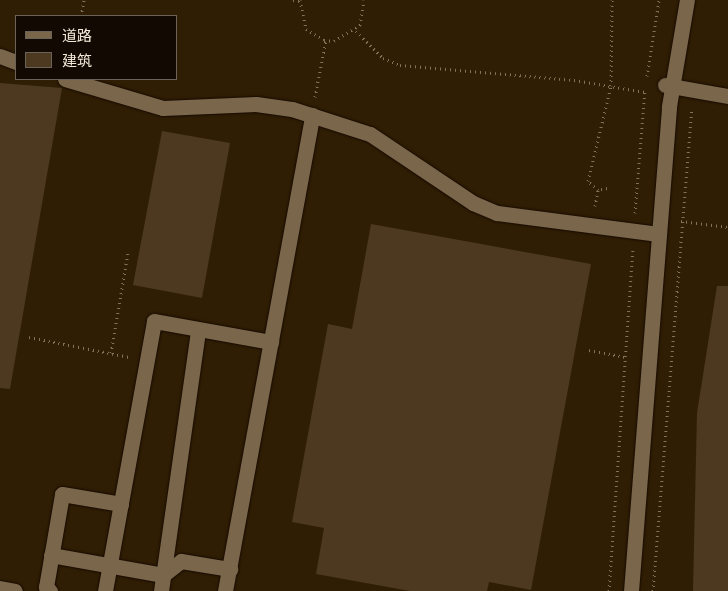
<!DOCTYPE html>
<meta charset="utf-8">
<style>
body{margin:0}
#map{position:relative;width:728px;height:591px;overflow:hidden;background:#301e04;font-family:Arial,"Noto Sans SC",sans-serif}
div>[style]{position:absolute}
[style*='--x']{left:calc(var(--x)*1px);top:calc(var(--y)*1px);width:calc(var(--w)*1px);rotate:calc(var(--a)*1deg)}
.building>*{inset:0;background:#4c391f}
.path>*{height:3px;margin-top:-1.5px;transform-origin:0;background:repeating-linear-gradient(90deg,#81725c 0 1px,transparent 0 5px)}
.roads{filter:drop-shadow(0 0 1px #150900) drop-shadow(0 0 1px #150900)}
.minor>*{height:15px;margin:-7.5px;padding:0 7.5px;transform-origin:7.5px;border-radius:7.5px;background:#7a664a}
span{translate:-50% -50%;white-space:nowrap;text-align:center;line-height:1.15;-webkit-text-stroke:5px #120a02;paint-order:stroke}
.legend{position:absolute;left:15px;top:15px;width:162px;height:65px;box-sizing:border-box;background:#120a02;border:1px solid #6c6358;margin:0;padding:6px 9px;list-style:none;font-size:15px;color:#f4e9d9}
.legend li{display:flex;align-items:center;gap:10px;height:25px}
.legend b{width:25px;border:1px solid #6c6358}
</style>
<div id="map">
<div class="building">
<div style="clip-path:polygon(0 83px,62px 88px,10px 389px,0 388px)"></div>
<div style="clip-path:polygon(162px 131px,230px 143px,202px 298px,133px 285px)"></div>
<div style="clip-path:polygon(371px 224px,591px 264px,531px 590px,489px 582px,487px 591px,410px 591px,316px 574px,324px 528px,292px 522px,328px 324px,352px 329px)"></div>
<div style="clip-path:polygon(717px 286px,728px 286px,728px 591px,693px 591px,697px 413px)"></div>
</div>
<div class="path">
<div style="--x:293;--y:0;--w:7;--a:8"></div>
<div style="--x:300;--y:0;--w:30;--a:78"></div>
<div style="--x:306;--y:29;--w:21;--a:31"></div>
<div style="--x:324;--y:40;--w:10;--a:6"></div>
<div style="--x:334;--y:41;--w:31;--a:-32"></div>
<div style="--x:360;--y:25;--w:25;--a:-81"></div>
<div style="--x:81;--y:16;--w:16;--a:-79"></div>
<div style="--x:356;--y:31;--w:38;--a:45"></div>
<div style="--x:383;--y:58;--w:18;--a:22"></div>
<div style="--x:400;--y:65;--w:175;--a:4.9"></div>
<div style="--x:574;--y:80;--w:72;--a:9.6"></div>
<div style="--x:647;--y:76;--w:77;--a:-81"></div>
<div style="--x:315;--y:97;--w:58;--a:-79.1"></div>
<div style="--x:607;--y:188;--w:9;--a:167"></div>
<div style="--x:598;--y:190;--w:13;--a:-138"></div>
<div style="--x:588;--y:181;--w:98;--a:-76.4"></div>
<div style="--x:611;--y:86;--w:86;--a:-89.3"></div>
<div style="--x:595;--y:206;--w:16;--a:-79"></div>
<div style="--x:635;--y:213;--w:123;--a:-85.4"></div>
<div style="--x:681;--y:221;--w:47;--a:7.3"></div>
<div style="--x:29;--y:337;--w:102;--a:11.3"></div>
<div style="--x:589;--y:350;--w:37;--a:11"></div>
<div style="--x:111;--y:353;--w:101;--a:-80.4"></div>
<div style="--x:609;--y:591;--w:343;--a:-86"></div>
<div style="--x:653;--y:591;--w:485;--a:-85.4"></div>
</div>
<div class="roads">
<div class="minor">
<div style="--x:0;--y:56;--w:17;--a:21"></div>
<div style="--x:65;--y:79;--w:102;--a:16.5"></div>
<div style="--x:163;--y:108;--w:93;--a:-2.5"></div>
<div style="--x:256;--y:104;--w:36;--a:8"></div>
<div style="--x:292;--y:109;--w:82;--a:17.8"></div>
<div style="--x:370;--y:134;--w:124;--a:33.8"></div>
<div style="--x:473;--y:203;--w:26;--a:23"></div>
<div style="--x:497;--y:213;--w:163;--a:7.4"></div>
<div style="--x:665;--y:85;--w:64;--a:9.9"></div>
<div style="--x:51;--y:555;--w:114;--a:10.1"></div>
<div style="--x:163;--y:575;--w:23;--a:-38"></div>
<div style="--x:181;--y:561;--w:50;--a:9.3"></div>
<div style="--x:0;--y:588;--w:15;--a:11"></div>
<div style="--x:50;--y:591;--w:6;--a:-135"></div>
<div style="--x:46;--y:587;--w:94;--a:-80.2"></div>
<div style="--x:62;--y:494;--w:60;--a:9.6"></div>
<div style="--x:105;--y:591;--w:274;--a:-79.7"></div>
<div style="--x:154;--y:321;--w:119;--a:10.2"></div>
<div style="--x:161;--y:591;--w:264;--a:-81.9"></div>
<div style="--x:225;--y:591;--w:484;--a:-79.6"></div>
<div style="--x:631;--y:591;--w:486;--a:-85.5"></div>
<div style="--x:669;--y:106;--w:108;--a:-80.4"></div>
</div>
</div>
<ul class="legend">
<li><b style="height:6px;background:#7a664a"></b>道路</li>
<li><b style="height:14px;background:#4c391f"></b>建筑</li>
</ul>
</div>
